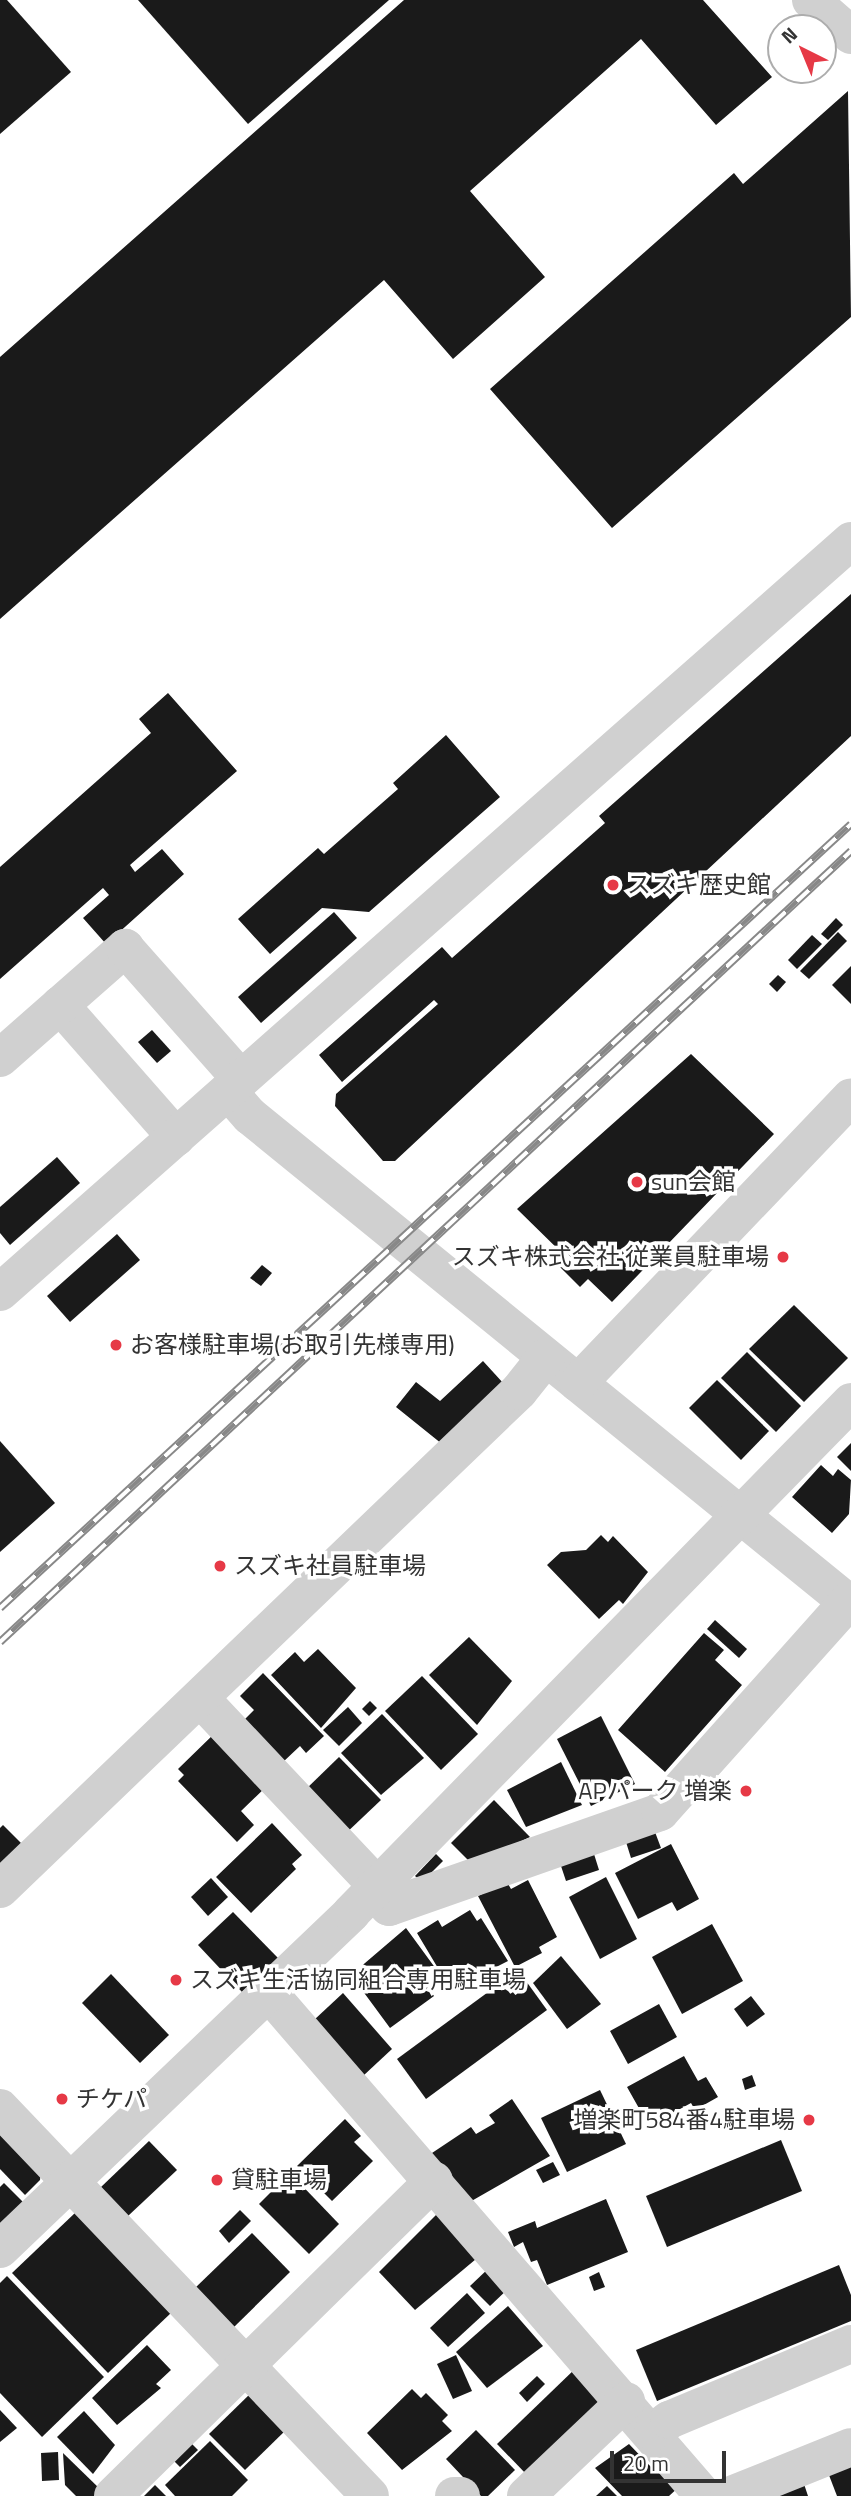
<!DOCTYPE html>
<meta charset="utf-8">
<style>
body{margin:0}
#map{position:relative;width:851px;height:2496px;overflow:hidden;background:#fff;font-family:"Titillium Web","Noto Sans JP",sans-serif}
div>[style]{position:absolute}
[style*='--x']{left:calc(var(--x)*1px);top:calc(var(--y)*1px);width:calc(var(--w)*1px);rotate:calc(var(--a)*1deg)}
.building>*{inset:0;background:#1a1a1a}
.minor>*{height:38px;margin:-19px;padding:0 19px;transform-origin:19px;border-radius:19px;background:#d0d0d0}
.rail>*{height:8px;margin-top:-4px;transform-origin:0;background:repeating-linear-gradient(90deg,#fff 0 16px,#888 0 32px);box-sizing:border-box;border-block:2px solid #888}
.dots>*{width:19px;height:19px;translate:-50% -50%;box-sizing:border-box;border:4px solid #fff;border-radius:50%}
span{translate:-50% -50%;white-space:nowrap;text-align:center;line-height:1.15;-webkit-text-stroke:7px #fff;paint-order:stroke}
.poi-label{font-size:24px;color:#333}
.left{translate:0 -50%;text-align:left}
.right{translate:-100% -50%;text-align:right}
.north{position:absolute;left:767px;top:14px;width:70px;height:70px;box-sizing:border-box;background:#fff;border:2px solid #adadad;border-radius:50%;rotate:317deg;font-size:19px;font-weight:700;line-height:28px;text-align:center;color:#333}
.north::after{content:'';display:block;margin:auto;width:24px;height:32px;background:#e63946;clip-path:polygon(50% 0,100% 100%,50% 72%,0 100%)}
.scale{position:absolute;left:610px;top:2451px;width:116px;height:32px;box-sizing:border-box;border:4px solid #333;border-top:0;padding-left:9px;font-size:21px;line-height:24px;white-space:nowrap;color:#333;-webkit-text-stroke:5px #fff;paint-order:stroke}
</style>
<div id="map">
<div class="building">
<div style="clip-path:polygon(0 0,7px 0,71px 72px,0 134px)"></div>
<div style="clip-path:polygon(138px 0,389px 0,248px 124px)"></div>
<div style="clip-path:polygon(404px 0,703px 0,772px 77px,716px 125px,641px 39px,470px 191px,545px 277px,453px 359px,384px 280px,0 619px,0 357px)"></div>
<div style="clip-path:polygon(848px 91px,851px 317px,612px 528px,490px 389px,734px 173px,743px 184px)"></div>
<div style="clip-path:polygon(851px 594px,851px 736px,395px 1161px,383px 1161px,335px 1106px,336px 1094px,438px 1004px,434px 1000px,342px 1082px,319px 1055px,442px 947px,452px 958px,605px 823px,599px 816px)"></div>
<div style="clip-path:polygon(168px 693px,237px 771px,130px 865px,135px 872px,162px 849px,184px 874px,106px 944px,83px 918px,109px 895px,103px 888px,0 979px,0 867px,151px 733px,139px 719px)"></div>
<div style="clip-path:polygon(446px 735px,500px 797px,369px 912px,322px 908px,270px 954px,238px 919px,318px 848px,324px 854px,398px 789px,393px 783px)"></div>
<div style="clip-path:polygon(334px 912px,357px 938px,261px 1023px,238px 997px)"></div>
<div style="clip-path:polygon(836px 918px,843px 925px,828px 940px,821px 934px)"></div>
<div style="clip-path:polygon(838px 932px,847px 941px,809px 979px,800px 971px)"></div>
<div style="clip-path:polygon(812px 935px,822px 944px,797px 969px,788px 960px)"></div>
<div style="clip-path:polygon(851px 966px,851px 1004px,832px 985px)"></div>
<div style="clip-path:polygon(778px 975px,786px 982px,777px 992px,769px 984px)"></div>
<div style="clip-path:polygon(152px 1030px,171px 1051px,157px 1063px,138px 1042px)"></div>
<div style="clip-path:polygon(691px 1054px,774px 1134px,612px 1302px,588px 1279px,580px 1287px,560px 1267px,568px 1259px,517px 1209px)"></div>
<div style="clip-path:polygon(57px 1157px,80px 1183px,10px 1245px,0 1233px,0 1207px)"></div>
<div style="clip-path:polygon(117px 1234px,140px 1260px,70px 1322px,47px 1296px)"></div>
<div style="clip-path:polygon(262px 1265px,272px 1273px,261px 1286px,250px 1278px)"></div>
<div style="clip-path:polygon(794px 1305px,848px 1358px,804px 1402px,749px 1349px)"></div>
<div style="clip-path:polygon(747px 1352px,801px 1406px,776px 1432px,721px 1378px)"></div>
<div style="clip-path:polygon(483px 1361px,504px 1384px,442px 1444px,396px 1407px,416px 1382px,440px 1401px)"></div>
<div style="clip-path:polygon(717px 1380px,769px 1431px,741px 1460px,689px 1408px)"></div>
<div style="clip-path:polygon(0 1441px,55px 1503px,0 1552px)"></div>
<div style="clip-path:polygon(851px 1443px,851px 1471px,837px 1457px)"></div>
<div style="clip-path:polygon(821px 1465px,833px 1476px,838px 1469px,851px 1480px,849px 1514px,832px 1533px,792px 1497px)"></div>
<div style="clip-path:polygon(601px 1535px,608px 1542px,613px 1536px,648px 1572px,623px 1604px,619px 1600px,599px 1619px,547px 1565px,561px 1552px,586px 1550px)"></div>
<div style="clip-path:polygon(715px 1620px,747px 1649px,739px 1658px,707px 1629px)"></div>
<div style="clip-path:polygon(704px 1633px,724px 1650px,715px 1660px,742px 1685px,665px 1772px,618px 1730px)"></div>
<div style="clip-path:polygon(469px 1637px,512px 1681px,477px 1725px,429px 1675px)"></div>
<div style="clip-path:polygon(318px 1649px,356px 1688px,321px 1728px,271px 1675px,295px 1652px,304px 1662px)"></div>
<div style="clip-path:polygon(263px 1673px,324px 1736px,306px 1753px,300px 1746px,282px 1763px,243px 1721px,254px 1710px,240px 1696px)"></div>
<div style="clip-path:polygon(422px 1676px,478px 1734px,441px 1770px,385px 1711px)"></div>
<div style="clip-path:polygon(370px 1701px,377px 1708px,369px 1716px,362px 1709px)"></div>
<div style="clip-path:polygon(348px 1707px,362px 1723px,339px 1746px,323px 1730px)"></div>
<div style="clip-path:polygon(382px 1714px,424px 1758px,381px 1795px,341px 1753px)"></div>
<div style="clip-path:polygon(601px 1716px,635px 1784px,591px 1806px,557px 1739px)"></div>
<div style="clip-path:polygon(217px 1731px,268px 1785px,241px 1811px,254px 1825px,237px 1842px,178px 1781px,184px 1775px,178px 1769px)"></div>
<div style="clip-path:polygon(339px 1757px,381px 1800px,343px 1836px,302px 1793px)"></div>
<div style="clip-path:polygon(561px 1762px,582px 1805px,526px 1827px,507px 1790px)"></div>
<div style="clip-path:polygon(494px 1800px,530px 1837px,472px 1864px,451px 1843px)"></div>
<div style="clip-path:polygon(272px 1823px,302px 1855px,292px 1864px,296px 1869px,251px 1913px,216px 1877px)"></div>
<div style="clip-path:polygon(3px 1825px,24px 1846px,0 1868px,0 1828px)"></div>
<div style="clip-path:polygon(655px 1832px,661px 1848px,631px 1858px,626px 1842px)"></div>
<div style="clip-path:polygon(671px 1844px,699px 1899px,677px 1911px,672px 1902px,638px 1919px,615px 1873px)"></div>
<div style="clip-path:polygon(436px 1854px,443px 1861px,422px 1882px,415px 1876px)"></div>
<div style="clip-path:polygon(594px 1854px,599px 1870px,566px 1881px,561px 1866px)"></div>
<div style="clip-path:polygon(606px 1877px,637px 1939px,600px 1959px,569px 1897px)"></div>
<div style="clip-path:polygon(211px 1878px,228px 1897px,208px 1916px,191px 1897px)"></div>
<div style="clip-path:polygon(528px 1880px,557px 1937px,539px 1947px,542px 1953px,515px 1967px,478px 1896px,507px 1882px,511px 1889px)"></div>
<div style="clip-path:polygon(470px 1910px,477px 1921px,481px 1918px,508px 1961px,451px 1990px,417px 1933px,438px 1920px,442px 1927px)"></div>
<div style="clip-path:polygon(233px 1912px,278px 1958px,242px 1992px,198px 1945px)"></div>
<div style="clip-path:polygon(712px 1924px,743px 1981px,682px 2014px,652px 1957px)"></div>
<div style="clip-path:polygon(406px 1928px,436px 1969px,422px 1980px,434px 1996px,390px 2028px,351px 1975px)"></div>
<div style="clip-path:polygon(561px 1956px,601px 2004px,567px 2029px,533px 1983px)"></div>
<div style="clip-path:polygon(518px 1970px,547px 2010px,426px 2099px,397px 2059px)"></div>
<div style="clip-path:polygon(111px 1974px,169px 2035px,140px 2063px,82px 2003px)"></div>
<div style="clip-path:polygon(343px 1993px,392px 2049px,363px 2076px,314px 2020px)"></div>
<div style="clip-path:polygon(751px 1996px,765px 2014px,747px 2027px,734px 2009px)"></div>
<div style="clip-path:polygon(659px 2004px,677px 2037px,628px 2064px,610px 2031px)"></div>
<div style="clip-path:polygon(684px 2056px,698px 2081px,706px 2077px,718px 2097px,695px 2110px,691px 2103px,649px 2126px,627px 2087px)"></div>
<div style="clip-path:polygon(752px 2075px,756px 2086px,745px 2090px,742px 2079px)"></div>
<div style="clip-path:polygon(600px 2090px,626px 2144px,567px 2172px,541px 2118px)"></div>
<div style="clip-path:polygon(512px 2099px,550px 2156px,468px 2203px,429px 2155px,471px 2127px,476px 2134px,495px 2123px,489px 2115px)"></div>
<div style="clip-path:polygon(345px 2119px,361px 2136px,354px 2142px,373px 2161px,332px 2201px,297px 2166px)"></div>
<div style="clip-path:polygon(0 2128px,41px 2170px,40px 2180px,25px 2195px,0 2169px)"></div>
<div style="clip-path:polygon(781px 2140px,802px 2191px,667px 2247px,646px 2196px)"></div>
<div style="clip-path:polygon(149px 2141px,177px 2170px,128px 2216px,100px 2188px)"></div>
<div style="clip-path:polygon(553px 2162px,560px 2175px,543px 2183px,536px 2170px)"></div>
<div style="clip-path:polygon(290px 2173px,339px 2224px,309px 2254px,259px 2204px)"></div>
<div style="clip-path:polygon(4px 2183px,23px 2202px,0 2224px,0 2187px)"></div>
<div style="clip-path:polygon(606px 2199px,628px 2252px,547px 2285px,537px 2260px,531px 2262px,523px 2242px,514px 2247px,508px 2232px,535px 2221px,537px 2228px)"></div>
<div style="clip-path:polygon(240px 2210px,251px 2221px,229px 2243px,219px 2231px)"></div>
<div style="clip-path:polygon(440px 2211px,482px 2254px,415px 2310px,379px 2272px)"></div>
<div style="clip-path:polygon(76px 2212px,172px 2312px,108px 2373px,12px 2273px)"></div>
<div style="clip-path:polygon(252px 2233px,290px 2272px,233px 2328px,194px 2289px)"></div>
<div style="clip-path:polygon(839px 2265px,851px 2295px,851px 2321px,657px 2401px,636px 2350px)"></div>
<div style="clip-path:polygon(490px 2267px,510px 2287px,490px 2306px,470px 2286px)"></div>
<div style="clip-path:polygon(599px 2272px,605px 2287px,594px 2291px,589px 2277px)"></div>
<div style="clip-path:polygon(7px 2276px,104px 2377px,42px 2437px,0 2393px,0 2283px)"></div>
<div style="clip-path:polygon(467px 2293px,485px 2313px,448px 2347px,430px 2328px)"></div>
<div style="clip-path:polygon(508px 2306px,543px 2346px,487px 2388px,456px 2352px)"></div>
<div style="clip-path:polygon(147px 2345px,171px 2370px,156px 2384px,161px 2388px,117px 2425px,92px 2398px)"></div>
<div style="clip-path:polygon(456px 2355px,472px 2391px,453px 2399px,437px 2364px)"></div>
<div style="clip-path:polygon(577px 2367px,608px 2399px,528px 2476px,497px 2444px)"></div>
<div style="clip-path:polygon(537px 2376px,545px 2384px,527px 2402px,519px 2393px)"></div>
<div style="clip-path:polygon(412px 2389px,421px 2398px,426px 2393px,448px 2415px,442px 2421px,452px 2431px,402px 2470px,367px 2433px)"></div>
<div style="clip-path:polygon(253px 2391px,289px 2427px,245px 2470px,209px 2434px)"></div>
<div style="clip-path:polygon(0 2410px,17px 2428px,0 2442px)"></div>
<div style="clip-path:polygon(84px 2411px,115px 2445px,93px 2474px,57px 2437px)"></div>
<div style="clip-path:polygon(476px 2430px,515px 2470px,488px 2496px,481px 2496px,446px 2459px)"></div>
<div style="clip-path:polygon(189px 2441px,198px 2450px,180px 2467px,171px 2458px)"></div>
<div style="clip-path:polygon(210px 2441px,248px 2480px,232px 2496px,175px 2496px,165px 2485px)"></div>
<div style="clip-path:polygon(629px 2444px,652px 2468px,659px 2463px,680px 2486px,669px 2496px,622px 2496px,595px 2468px)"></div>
<div style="clip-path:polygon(58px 2452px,59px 2480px,42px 2481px,41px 2453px)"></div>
<div style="clip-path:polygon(63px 2453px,101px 2490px,95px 2496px,76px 2496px,65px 2485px)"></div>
<div style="clip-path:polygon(851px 2460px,851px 2496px,837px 2496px,827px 2470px)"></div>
<div style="clip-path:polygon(804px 2484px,808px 2496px,749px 2496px)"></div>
<div style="clip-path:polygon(155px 2485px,166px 2496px,144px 2496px)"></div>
<div style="clip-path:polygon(607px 2486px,617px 2496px,596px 2496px)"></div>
</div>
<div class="minor">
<div style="--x:811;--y:0;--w:53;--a:41.2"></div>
<div style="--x:60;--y:1005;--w:176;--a:48.7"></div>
<div style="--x:0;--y:1058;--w:167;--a:-41.3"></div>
<div style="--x:125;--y:948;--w:175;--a:48.5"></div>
<div style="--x:228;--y:1091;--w:33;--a:49"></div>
<div style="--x:250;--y:1116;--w:775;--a:39.13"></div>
<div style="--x:0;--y:1292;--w:1135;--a:-41.43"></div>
<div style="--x:578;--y:1383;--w:395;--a:-46.3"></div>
<div style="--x:200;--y:1698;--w:258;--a:46.7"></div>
<div style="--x:0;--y:1889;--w:719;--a:-43.82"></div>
<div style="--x:519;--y:1391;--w:43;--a:-51.5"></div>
<div style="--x:372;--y:1890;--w:24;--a:45"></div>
<div style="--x:389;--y:1907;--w:287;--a:-19.3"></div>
<div style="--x:660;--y:1812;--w:282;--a:-48.2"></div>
<div style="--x:268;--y:1992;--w:666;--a:49.14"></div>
<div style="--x:0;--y:2108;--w:536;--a:46.36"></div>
<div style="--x:0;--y:2249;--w:486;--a:-43.7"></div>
<div style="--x:351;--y:1913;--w:715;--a:-45.62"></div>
<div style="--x:653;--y:2432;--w:20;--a:-37"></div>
<div style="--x:669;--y:2420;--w:197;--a:-22.7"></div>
<div style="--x:113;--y:2496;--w:450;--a:-44.5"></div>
<div style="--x:454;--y:2496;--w:7;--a:0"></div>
<div style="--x:526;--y:2496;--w:138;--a:-43.5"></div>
<div style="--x:729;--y:2496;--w:131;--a:-21.9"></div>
</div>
<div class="rail">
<div style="--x:0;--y:1608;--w:1157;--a:-42.65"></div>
<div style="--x:0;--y:1642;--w:1162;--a:-42.91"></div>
</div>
<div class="dots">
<div style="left:613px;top:885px;background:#e63946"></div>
<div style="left:637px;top:1182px;background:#e63946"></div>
<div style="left:783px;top:1257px;background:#e63946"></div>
<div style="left:116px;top:1345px;background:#e63946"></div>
<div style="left:220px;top:1566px;background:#e63946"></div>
<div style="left:746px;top:1791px;background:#e63946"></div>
<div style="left:176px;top:1980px;background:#e63946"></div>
<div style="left:62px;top:2099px;background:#e63946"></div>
<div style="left:809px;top:2120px;background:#e63946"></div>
<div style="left:217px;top:2180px;background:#e63946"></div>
</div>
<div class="poi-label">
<span class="left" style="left:627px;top:885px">スズキ歴史館</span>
<span class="left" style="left:651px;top:1182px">sun会館</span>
<span class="right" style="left:769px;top:1257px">スズキ株式会社 従業員駐車場</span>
<span class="left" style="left:130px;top:1345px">お客様駐車場(お取引先様専用)</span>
<span class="left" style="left:234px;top:1566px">スズキ社員駐車場</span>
<span class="right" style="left:732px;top:1791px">APパーク 増楽</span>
<span class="left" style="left:190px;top:1980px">スズキ生活協同組合専用駐車場</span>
<span class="left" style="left:76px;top:2099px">チケパ</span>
<span class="right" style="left:795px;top:2120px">増楽町584番4駐車場</span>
<span class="left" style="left:231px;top:2180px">貸駐車場</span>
</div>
<div class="north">N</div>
<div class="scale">20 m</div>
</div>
